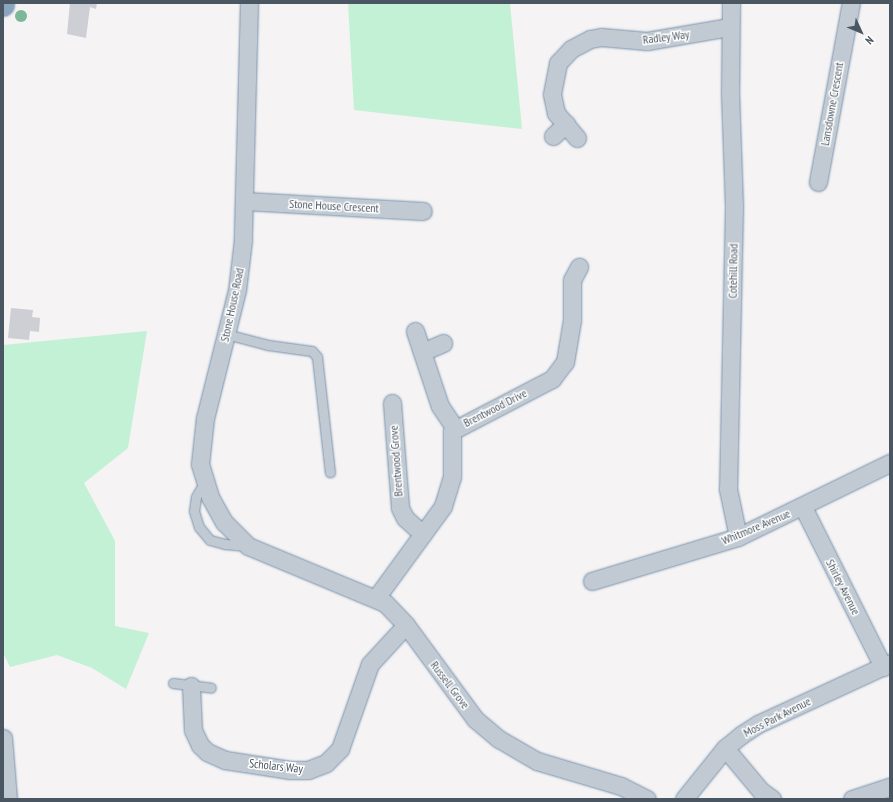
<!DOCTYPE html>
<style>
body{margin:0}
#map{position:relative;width:893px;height:802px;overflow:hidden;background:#f5f3f3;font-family:"PT Sans Narrow",sans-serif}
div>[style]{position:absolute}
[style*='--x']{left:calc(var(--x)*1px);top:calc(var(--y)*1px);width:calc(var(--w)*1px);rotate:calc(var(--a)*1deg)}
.green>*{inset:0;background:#c3f1d5}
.building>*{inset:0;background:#cdcfd5}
.roads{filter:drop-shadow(0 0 1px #7690ad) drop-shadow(0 0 1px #7690ad)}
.lane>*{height:9px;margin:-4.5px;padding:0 4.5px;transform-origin:4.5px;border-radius:4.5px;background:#c1cad2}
.street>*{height:17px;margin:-8.5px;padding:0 8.5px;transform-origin:8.5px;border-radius:8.5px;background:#c1cad2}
.highway>*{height:22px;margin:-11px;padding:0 11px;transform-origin:11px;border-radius:11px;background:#8ba5c1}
.trees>*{width:12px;height:12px;margin:-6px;border-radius:50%;background:#7bb799}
span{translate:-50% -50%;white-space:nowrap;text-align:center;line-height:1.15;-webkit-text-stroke:3px #fff;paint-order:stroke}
.street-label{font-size:12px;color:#4a5661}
.frame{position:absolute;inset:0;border:4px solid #4a5661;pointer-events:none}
.north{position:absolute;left:841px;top:12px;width:40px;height:40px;-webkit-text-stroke:3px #fff;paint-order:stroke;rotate:134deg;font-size:11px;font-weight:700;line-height:16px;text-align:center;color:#4a5661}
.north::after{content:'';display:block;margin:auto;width:14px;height:18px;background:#4a5661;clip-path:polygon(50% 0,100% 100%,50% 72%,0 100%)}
</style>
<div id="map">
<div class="green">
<div style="clip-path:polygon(348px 3px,510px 3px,522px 129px,354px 110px)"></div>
<div style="clip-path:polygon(147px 331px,128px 448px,84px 483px,115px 541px,115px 626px,149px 633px,126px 689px,92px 668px,57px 655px,10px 667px,3px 653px,3px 345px)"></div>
</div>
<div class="building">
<div style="clip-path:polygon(70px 3px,97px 3px,96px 9px,90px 7px,86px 38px,67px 34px)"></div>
<div style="clip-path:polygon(11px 308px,33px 310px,32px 317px,40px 318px,39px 332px,30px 331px,29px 340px,8px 338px)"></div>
</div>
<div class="roads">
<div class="lane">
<div style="--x:226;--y:334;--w:43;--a:14.7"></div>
<div style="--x:268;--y:345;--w:44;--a:7.8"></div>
<div style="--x:312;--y:351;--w:8;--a:50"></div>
<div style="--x:317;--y:357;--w:116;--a:83.6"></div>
<div style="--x:204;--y:483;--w:16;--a:120"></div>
<div style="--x:196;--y:497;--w:14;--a:98"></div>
<div style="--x:194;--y:511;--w:17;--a:73"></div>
<div style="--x:199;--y:527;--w:17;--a:50"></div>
<div style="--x:210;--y:540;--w:16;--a:15"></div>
<div style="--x:225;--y:544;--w:22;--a:5"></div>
<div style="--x:173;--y:683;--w:38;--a:7"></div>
</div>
<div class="street">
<div style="--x:249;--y:3;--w:237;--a:91.5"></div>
<div style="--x:243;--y:240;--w:50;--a:96.8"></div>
<div style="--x:237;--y:290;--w:132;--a:104"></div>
<div style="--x:205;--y:418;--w:46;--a:96.2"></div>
<div style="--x:200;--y:464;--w:34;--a:73"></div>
<div style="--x:210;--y:497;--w:29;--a:61"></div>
<div style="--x:224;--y:522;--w:34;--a:45"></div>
<div style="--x:248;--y:546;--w:148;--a:22.6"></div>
<div style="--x:385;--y:603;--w:30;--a:46"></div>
<div style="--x:406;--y:625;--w:117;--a:53.7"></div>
<div style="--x:475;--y:719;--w:31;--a:40"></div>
<div style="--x:499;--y:739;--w:44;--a:30.1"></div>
<div style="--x:537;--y:761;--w:88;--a:16.6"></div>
<div style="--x:621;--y:786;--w:29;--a:27"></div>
<div style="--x:731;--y:3;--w:89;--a:90.6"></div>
<div style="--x:730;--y:92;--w:114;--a:88"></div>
<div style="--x:734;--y:206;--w:283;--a:91.2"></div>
<div style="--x:728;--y:489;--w:49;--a:78.2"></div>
<div style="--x:553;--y:136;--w:18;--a:-43"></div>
<div style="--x:577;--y:138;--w:33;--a:-130"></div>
<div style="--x:556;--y:113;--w:19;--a:-102"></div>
<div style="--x:552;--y:94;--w:32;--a:-79"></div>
<div style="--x:558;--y:63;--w:19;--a:-47"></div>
<div style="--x:571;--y:49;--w:21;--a:-28"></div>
<div style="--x:590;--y:39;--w:11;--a:-10"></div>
<div style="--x:601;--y:37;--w:46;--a:5"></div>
<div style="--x:647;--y:41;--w:84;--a:-9.6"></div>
<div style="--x:818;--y:182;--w:182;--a:-79.6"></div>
<div style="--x:245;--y:201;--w:178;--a:3.2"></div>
<div style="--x:415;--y:331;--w:79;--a:71.6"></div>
<div style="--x:440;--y:406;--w:27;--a:56"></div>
<div style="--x:422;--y:352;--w:23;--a:-23"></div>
<div style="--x:392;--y:403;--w:105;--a:85.6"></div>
<div style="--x:400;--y:508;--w:11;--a:63"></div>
<div style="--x:405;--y:518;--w:24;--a:42"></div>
<div style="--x:803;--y:507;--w:179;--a:63.4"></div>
<div style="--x:592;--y:581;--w:152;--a:-16.8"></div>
<div style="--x:738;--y:537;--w:169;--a:-26"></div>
<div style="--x:376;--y:598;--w:114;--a:-53.9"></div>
<div style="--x:443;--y:506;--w:30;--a:-73"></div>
<div style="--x:452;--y:477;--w:46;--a:-90"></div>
<div style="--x:452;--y:431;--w:113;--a:-27.5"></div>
<div style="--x:552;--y:379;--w:21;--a:-53"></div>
<div style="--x:565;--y:362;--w:43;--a:-80.5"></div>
<div style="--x:572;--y:320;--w:40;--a:-90"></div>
<div style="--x:572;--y:280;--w:15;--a:-62"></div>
<div style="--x:191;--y:686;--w:44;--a:87.4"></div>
<div style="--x:193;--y:730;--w:17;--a:65"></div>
<div style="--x:200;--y:745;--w:10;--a:45"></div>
<div style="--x:207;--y:752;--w:20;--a:24"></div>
<div style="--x:225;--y:760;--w:66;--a:8.7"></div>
<div style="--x:290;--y:770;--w:18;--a:0"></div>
<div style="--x:308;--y:770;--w:19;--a:-21"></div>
<div style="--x:326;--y:763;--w:20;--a:-45"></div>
<div style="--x:340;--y:749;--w:90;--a:-70.6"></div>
<div style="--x:370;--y:664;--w:53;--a:-47.3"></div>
<div style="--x:3;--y:738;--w:61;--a:85.3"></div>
<div style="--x:725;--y:748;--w:56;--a:50.1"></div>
<div style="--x:761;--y:791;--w:14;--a:36"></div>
<div style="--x:684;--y:799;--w:65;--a:-51.2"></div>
<div style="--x:725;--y:748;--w:21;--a:-39"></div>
<div style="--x:741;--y:735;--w:20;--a:-33"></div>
<div style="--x:758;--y:724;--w:145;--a:-24.8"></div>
<div style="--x:852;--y:799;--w:40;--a:-18"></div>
</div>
<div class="highway">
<div style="--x:3;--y:5;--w:2;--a:-90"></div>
</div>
</div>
<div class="trees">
<div style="left:21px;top:16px"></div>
</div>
<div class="street-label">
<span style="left:666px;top:37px;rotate:-7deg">Radley Way</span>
<span style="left:832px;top:104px;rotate:-80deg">Lansdowne Crescent</span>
<span style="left:334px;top:206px;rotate:3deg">Stone House Crescent</span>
<span style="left:733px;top:271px;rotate:-89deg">Cotehill Road</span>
<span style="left:232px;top:305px;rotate:-78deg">Stone House Road</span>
<span style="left:495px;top:408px;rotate:-27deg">Brentwood Drive</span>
<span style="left:396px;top:461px;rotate:-94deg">Brentwood Grove</span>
<span style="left:756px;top:527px;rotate:-23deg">Whitmore Avenue</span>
<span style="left:843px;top:587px;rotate:63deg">Shirley Avenue</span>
<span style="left:450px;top:685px;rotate:53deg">Russell Grove</span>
<span style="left:777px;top:717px;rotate:-27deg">Moss Park Avenue</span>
<span style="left:276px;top:766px;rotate:6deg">Scholars Way</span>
</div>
<div class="frame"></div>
<div class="north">N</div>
</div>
